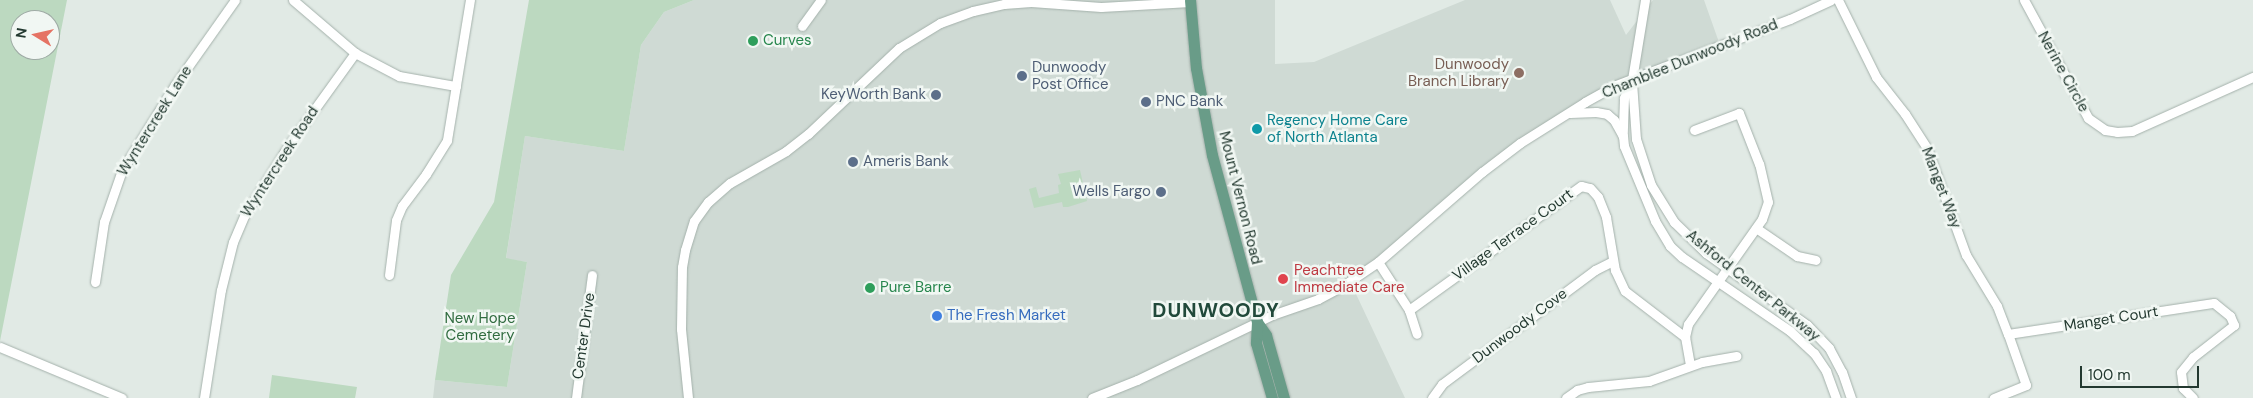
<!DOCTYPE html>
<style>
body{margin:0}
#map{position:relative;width:2253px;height:398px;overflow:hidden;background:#e1eae5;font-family:"DM Sans",sans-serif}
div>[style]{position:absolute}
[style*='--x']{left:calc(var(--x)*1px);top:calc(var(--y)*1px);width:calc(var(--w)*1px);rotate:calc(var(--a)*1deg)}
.built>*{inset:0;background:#cfdad4}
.green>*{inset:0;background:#bcd9c0}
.roads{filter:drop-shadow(0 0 1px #a4b1ab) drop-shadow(0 0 1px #a4b1ab)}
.minor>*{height:9px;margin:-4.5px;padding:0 4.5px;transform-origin:4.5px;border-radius:4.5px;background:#fff}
.major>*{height:11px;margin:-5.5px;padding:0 5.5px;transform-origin:5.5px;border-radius:5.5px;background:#699c88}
.dots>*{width:14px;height:14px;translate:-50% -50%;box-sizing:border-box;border:2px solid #f1f7f3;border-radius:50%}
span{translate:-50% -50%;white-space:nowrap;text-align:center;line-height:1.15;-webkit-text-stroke:5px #f1f7f3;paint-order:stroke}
.leisure-label{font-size:15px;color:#27864d}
.left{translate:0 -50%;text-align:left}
.street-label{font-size:15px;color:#233930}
.education-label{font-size:15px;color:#785e54}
.right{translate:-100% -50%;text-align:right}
.service-label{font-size:15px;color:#4e5e75}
.culture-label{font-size:15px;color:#0d838f}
.health-label{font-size:15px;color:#be3a42}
.shop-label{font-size:15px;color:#366cbe}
.park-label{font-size:15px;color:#316c40}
.district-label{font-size:20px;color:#21493a;font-weight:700;letter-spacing:1px}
.north{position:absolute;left:10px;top:10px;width:50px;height:50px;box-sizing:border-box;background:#f1f7f3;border:1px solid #9faba5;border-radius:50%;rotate:279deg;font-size:14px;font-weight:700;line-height:20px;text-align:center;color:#233930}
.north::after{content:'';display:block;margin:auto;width:18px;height:22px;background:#e57364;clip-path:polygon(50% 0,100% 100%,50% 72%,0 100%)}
.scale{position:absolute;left:2080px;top:366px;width:119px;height:22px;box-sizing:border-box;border:2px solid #233930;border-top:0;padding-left:6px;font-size:15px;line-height:18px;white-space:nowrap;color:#233930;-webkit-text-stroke:4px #f1f7f3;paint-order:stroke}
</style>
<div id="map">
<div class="built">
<div style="clip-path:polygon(694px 0,1275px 0,1275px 64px,1314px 62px,1465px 0,1610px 0,1626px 35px,1653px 0,1704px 0,1721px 48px,1613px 93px,1562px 118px,1498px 156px,1460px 198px,1388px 249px,1364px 272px,1356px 294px,1405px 398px,433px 398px,435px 380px,507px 387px,527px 262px,506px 259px,525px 136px,624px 151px,641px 45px,664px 12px)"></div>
</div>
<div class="green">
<div style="clip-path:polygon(evenodd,0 0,67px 0,0 341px,0 0,20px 20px,50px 20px,50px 50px,20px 50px,20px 20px)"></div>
<div style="clip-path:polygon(529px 0,694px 0,664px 12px,641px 45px,624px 151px,525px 136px,506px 258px,527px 262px,507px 387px,435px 380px,451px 275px,494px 202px)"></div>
<div style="clip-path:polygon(1080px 170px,1087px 201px,1068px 207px,1063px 207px,1062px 202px,1034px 208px,1029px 189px,1036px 187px,1039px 198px,1059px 193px,1058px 185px,1061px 184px,1058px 174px)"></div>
<div style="clip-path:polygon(272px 375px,357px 387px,355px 398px,269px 398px)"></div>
</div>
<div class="roads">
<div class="minor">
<div style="--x:293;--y:0;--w:82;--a:40.5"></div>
<div style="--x:355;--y:53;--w:50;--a:27.6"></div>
<div style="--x:399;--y:76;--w:58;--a:10"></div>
<div style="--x:1645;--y:0;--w:80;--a:99.3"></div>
<div style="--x:1632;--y:79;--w:21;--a:113"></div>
<div style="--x:1624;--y:98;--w:38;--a:92"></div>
<div style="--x:1623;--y:136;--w:10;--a:84"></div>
<div style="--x:1624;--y:146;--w:81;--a:67.5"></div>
<div style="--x:1655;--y:221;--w:29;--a:59"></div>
<div style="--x:1670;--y:246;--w:16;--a:43"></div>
<div style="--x:1682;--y:257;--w:131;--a:34.4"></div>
<div style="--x:1790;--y:331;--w:33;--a:43"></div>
<div style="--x:1814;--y:353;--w:22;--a:56"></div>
<div style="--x:1826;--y:371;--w:29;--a:70"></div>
<div style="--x:1838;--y:0;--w:86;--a:63.7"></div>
<div style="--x:1876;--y:77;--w:47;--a:51.9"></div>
<div style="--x:1905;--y:114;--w:40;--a:57.1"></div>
<div style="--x:1927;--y:148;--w:114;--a:70"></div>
<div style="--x:1966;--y:255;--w:60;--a:58.7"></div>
<div style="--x:1997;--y:306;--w:30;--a:69"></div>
<div style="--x:2008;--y:334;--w:54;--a:70.6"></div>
<div style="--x:2026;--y:385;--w:35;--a:158"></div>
<div style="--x:2024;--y:0;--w:134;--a:61.5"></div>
<div style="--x:2088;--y:118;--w:21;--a:35"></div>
<div style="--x:2105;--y:130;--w:12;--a:9"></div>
<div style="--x:2117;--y:132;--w:15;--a:-4"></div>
<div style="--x:2132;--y:131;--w:133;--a:-24.1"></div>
<div style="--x:802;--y:26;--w:32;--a:-54"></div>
<div style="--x:1632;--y:82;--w:57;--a:86"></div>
<div style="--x:1636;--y:139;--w:48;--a:71.9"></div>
<div style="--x:1651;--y:185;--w:44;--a:58.1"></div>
<div style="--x:1674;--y:222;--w:45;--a:44.1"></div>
<div style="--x:1706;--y:253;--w:124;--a:35.5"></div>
<div style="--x:1807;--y:325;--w:32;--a:46"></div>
<div style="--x:1829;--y:348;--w:27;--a:62"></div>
<div style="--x:1842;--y:372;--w:28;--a:71"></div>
<div style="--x:1570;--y:113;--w:26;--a:-2"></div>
<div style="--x:1596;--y:112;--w:11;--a:10"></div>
<div style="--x:1607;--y:114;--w:9;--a:41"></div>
<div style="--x:1614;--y:120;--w:18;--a:61"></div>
<div style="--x:1756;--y:228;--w:50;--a:34.3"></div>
<div style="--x:1797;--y:256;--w:19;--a:12"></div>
<div style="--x:1378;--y:262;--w:57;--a:57.1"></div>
<div style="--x:1409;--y:310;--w:25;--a:72"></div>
<div style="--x:389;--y:275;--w:55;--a:-82.7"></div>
<div style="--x:396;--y:220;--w:15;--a:-67"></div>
<div style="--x:402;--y:206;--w:40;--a:-53"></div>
<div style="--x:426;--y:174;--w:40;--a:-58"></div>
<div style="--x:447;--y:140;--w:142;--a:-80.7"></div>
<div style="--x:95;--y:282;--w:61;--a:-81.5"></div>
<div style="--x:104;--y:222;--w:55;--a:-70.9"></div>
<div style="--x:122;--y:170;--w:100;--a:-58.1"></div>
<div style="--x:175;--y:85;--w:104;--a:-54.8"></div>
<div style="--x:1409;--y:310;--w:212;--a:-35.8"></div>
<div style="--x:1581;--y:186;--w:9;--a:13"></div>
<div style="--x:1590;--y:188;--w:12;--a:48"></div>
<div style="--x:1598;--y:197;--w:22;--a:68"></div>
<div style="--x:1606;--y:217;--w:54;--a:80.4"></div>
<div style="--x:1615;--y:270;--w:23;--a:65"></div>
<div style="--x:1625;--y:291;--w:76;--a:37.5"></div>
<div style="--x:2008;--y:334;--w:208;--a:-8.6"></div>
<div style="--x:2214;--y:303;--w:21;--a:39"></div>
<div style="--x:2230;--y:316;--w:10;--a:66"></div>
<div style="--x:2234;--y:325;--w:52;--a:142"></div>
<div style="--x:2193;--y:357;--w:19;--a:129"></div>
<div style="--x:2181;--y:372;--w:16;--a:83"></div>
<div style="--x:2183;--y:388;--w:14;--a:45"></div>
<div style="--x:0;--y:347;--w:132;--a:22.7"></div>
<div style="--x:1690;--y:365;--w:28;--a:-100"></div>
<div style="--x:1685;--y:337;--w:13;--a:-77"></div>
<div style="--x:1688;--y:324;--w:128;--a:-54.8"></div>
<div style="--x:1762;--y:219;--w:18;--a:-71"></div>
<div style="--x:1768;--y:202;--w:39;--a:-103"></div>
<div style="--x:1759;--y:164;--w:55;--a:-111.4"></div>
<div style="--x:1739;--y:113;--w:48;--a:159.3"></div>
<div style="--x:204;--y:398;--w:109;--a:-81.1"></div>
<div style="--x:221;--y:290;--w:49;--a:-76"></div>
<div style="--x:233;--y:242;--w:28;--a:-67"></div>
<div style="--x:244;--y:216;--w:83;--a:-57.8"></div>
<div style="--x:288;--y:146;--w:115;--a:-54.2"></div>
<div style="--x:576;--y:398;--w:124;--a:-82.6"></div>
<div style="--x:688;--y:398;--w:69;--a:-95.8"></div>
<div style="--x:681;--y:329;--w:62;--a:-89.1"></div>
<div style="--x:682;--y:267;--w:17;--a:-80"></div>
<div style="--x:685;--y:250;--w:30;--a:-73"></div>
<div style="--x:694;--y:221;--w:24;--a:-54"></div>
<div style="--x:708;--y:202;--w:29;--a:-41"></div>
<div style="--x:730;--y:183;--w:64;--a:-29.7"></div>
<div style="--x:786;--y:151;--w:28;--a:-38"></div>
<div style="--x:808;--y:134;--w:125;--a:-43.4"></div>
<div style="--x:899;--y:48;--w:48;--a:-31.4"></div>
<div style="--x:940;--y:23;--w:35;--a:-20"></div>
<div style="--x:973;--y:11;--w:32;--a:-13"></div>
<div style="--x:1004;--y:4;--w:27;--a:-4"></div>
<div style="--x:1031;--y:2;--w:70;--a:4.1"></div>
<div style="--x:1101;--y:7;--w:89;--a:-3.2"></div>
<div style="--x:1092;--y:398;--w:48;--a:-21.8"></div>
<div style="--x:1137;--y:380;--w:150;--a:-25.7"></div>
<div style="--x:1272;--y:315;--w:49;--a:-19.2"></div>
<div style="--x:1318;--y:299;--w:26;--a:-28"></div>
<div style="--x:1341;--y:287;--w:45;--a:-34"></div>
<div style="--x:1378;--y:262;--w:138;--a:-40.9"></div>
<div style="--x:1482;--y:172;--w:48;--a:-37.3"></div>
<div style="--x:1520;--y:143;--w:77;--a:-32.2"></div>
<div style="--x:1585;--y:102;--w:35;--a:-29"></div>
<div style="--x:1616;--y:85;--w:186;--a:-20.8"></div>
<div style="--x:1790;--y:19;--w:45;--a:-24.9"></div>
<div style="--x:1432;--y:398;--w:17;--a:-54"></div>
<div style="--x:1442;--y:384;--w:191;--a:-36.7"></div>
<div style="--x:1595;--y:270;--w:20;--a:-27"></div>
<div style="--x:1566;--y:398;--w:14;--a:-36"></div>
<div style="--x:1577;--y:390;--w:11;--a:-15"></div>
<div style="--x:1588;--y:387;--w:61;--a:-5.6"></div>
<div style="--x:1649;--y:381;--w:56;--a:-19.7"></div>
<div style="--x:1702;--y:362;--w:35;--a:-10"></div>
</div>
<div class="major">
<div style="--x:1190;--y:0;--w:68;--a:85"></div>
<div style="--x:1196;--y:68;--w:88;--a:79.6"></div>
<div style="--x:1212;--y:155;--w:173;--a:74.9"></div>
<div style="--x:1257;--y:322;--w:16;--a:55"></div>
<div style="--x:1266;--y:335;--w:66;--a:74.1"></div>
<div style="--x:1257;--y:322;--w:21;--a:93"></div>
<div style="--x:1256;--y:343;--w:57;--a:73.8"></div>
</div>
</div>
<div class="dots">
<div style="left:753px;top:41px;background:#2e9e5b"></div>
<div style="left:1519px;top:73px;background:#8d6e63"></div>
<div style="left:1022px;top:76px;background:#5c6f8a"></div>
<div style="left:936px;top:95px;background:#5c6f8a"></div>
<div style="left:1146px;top:102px;background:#5c6f8a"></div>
<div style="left:1257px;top:129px;background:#0f9aa8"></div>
<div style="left:853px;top:162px;background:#5c6f8a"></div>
<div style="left:1161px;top:192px;background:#5c6f8a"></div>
<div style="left:1283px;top:279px;background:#e0444e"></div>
<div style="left:870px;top:288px;background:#2e9e5b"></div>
<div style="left:937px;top:316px;background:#3f7fe0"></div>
</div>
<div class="leisure-label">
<span class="left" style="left:763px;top:41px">Curves</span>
<span class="left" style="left:880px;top:288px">Pure Barre</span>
</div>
<div class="street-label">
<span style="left:1690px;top:59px;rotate:-22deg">Chamblee Dunwoody Road</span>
<span style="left:2063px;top:72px;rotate:61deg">Nerine Circle</span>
<span style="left:155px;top:121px;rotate:-58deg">Wyntercreek Lane</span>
<span style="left:280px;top:162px;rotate:-57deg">Wyntercreek Road</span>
<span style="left:1941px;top:188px;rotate:69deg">Manget Way</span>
<span style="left:1240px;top:198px;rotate:76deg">Mount Vernon Road</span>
<span style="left:1513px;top:235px;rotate:-36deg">Village Terrace Court</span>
<span style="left:1753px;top:286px;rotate:39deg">Ashford Center Parkway</span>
<span style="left:2111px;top:319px;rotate:-9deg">Manget Court</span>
<span style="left:1520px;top:326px;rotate:-37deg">Dunwoody Cove</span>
<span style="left:584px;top:336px;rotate:-82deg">Center Drive</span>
</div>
<div class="education-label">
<span class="right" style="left:1509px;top:73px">Dunwoody<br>Branch Library</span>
</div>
<div class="service-label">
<span class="left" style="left:1032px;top:76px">Dunwoody<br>Post Office</span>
<span class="right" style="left:926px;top:95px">KeyWorth Bank</span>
<span class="left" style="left:1156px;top:102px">PNC Bank</span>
<span class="left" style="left:863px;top:162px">Ameris Bank</span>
<span class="right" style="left:1151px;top:192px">Wells Fargo</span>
</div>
<div class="culture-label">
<span class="left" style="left:1267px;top:129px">Regency Home Care<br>of North Atlanta</span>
</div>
<div class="health-label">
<span class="left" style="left:1294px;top:279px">Peachtree<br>Immediate Care</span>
</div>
<div class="shop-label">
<span class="left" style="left:947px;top:316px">The Fresh Market</span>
</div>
<div class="park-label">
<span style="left:480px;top:327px">New Hope<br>Cemetery</span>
</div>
<div class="district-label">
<span style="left:1216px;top:310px">DUNWOODY</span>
</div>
<div class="north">N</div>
<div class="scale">100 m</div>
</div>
